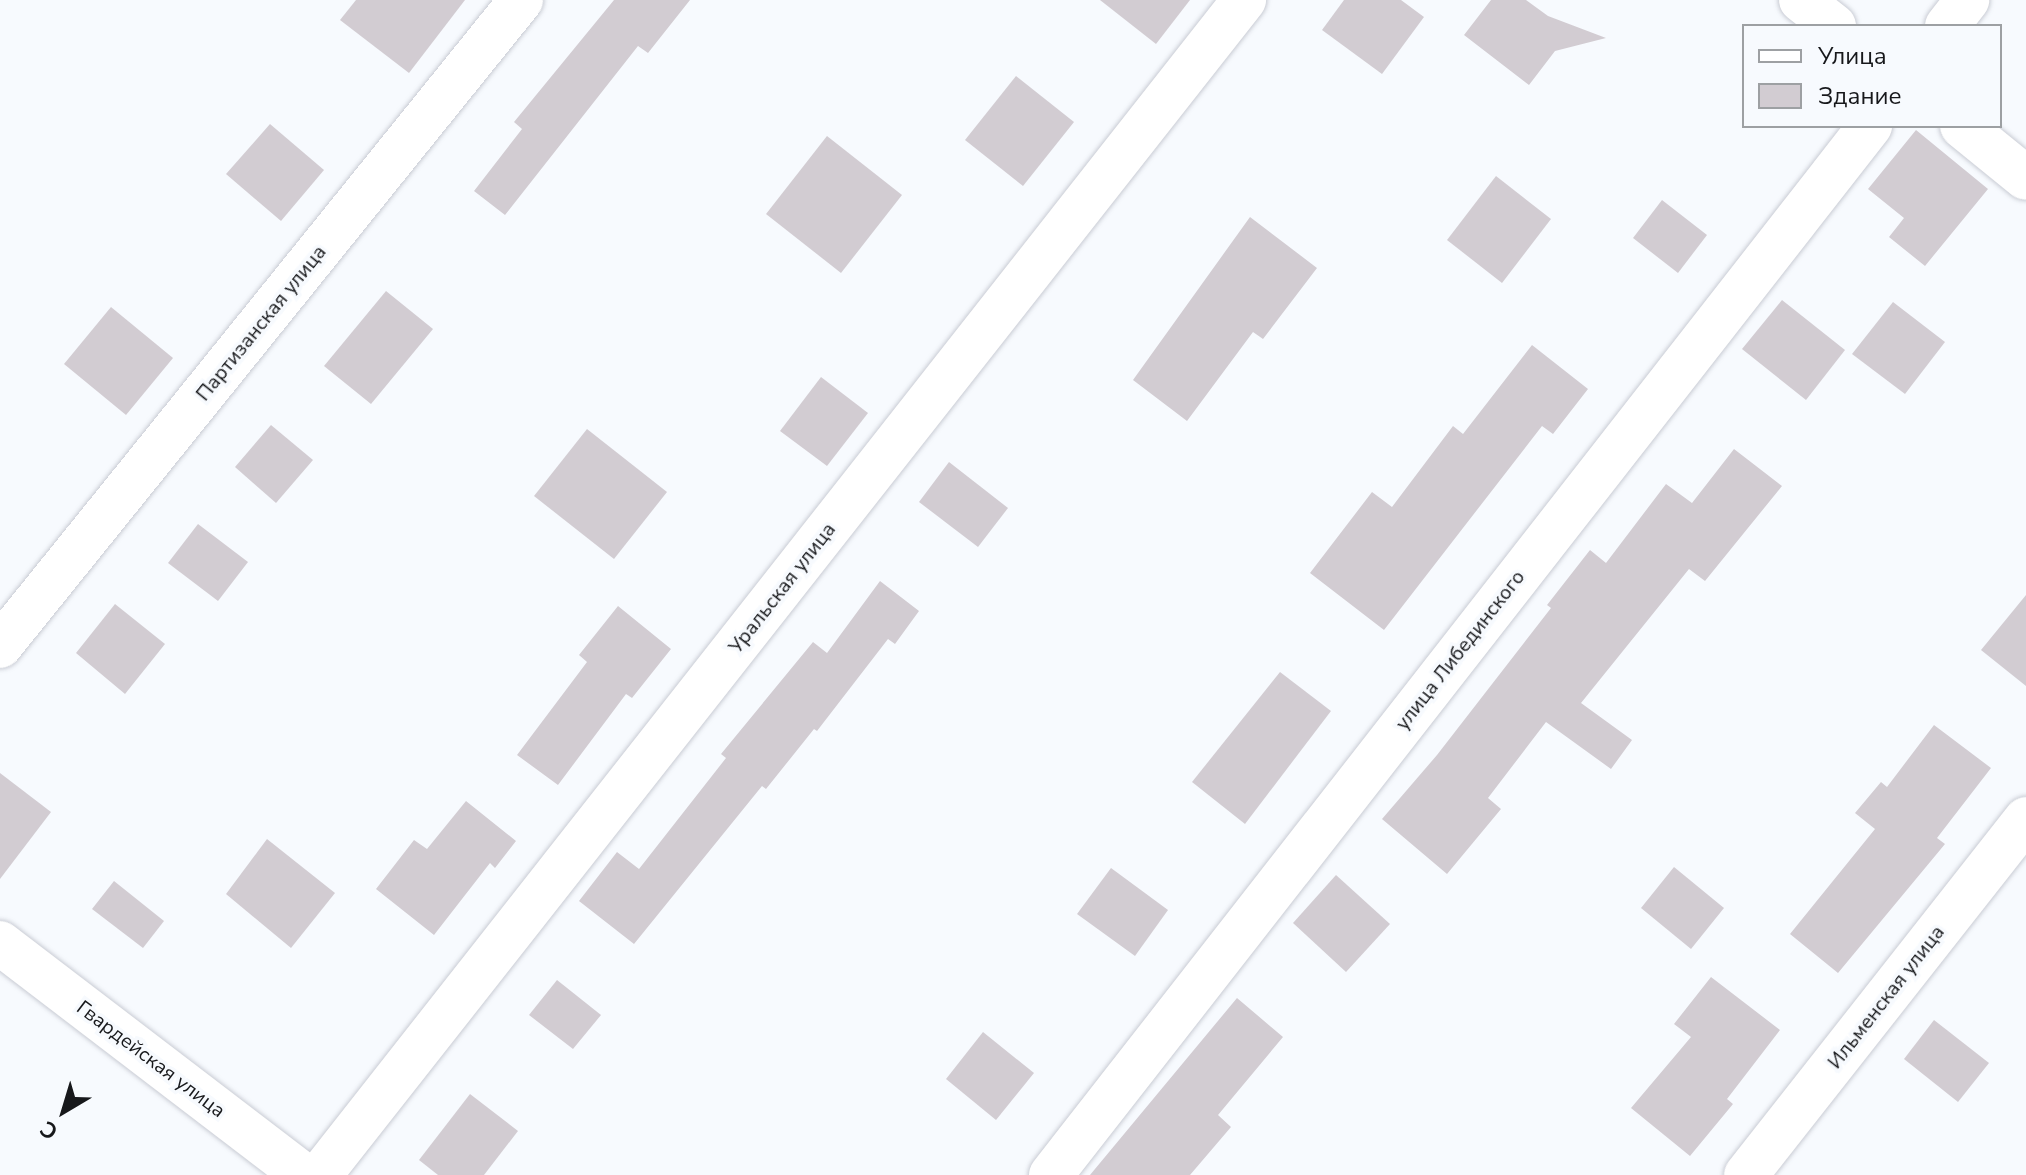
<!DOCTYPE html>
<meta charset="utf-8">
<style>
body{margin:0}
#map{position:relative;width:2026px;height:1175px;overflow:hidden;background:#f7fafe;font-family:"Nunito Sans",sans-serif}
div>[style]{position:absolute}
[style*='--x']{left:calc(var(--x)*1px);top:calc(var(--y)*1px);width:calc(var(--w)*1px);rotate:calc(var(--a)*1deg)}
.building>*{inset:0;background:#d2ccd2}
.roads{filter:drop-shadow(0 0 2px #c9ccd4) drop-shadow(0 0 2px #c9ccd4)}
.minor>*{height:44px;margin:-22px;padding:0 22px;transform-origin:22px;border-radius:22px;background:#fff}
span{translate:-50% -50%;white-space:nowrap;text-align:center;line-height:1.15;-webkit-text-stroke:7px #f7fafe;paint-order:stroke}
.street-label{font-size:20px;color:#17181b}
.legend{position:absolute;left:1742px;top:24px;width:260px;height:104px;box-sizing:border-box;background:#f7fafe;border:2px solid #9da0a3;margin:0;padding:10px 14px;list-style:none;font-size:24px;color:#17181b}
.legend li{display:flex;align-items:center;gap:16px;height:40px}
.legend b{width:40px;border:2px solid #9da0a3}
.north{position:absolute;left:24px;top:1071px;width:80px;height:80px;-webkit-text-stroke:6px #f7fafe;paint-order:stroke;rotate:218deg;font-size:22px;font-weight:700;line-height:32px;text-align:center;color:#17181b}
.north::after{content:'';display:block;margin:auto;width:28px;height:36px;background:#17181b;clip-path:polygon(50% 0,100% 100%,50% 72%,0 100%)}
</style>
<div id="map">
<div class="building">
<div style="clip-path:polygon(356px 0,465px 0,409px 73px,340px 20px)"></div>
<div style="clip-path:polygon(614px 0,690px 0,648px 53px,638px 46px,505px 215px,474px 191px,522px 129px,514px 122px)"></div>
<div style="clip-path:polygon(1100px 0,1190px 0,1156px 44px)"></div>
<div style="clip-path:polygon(1344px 0,1401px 0,1424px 17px,1382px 74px,1322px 30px)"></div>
<div style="clip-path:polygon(1491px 0,1526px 0,1548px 16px,1606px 38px,1555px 51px,1529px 85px,1464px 35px)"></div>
<div style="clip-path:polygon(1016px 76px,1074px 122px,1023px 186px,965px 140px)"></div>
<div style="clip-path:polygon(270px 124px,324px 170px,281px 221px,226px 174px)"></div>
<div style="clip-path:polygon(1916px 130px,1988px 189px,1925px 266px,1889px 237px,1904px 218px,1868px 189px)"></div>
<div style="clip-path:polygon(827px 136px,902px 195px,841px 273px,766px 214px)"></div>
<div style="clip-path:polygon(1496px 176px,1551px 219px,1502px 283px,1447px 240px)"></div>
<div style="clip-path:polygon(1662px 200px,1707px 235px,1678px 273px,1633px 238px)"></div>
<div style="clip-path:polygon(1250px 217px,1317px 268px,1263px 339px,1253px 332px,1187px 421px,1133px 380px)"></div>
<div style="clip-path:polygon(386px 291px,433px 329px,371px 404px,324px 366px)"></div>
<div style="clip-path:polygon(1782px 300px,1845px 350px,1806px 400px,1742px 349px)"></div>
<div style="clip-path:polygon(1893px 302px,1945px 342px,1905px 394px,1852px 354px)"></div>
<div style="clip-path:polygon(111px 307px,173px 358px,126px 415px,64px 364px)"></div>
<div style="clip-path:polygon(1532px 345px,1588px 389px,1553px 434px,1542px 426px,1384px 630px,1310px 573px,1372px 492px,1392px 507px,1453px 426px,1463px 434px)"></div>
<div style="clip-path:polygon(821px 377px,868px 413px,827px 466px,780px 431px)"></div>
<div style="clip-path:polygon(271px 425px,313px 460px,276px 503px,235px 467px)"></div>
<div style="clip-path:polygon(587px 429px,667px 492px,614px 559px,534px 496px)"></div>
<div style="clip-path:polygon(1734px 449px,1782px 486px,1705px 581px,1689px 569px,1581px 703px,1632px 740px,1611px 769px,1546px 722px,1488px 798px,1501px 809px,1447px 874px,1382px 819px,1437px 755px,1551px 608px,1547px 605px,1590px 550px,1606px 563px,1666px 484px,1692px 503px)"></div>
<div style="clip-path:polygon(949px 462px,1008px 508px,978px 547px,919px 502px)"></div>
<div style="clip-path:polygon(198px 524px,248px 562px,218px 601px,168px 563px)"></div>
<div style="clip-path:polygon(880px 581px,919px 611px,895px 644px,888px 639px,817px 731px,814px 729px,766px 789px,762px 786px,634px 944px,579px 901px,617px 852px,639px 869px,726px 758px,721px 754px,813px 642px,827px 653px)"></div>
<div style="clip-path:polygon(2026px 595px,2026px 686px,1981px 650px)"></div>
<div style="clip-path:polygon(115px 604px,165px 644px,125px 694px,76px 653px)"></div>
<div style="clip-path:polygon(618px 606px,671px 649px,632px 698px,626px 694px,558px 785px,517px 755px,587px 662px,579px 655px)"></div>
<div style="clip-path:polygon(1280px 672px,1331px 711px,1245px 824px,1192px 782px)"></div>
<div style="clip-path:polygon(1934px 725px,1991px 768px,1937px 838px,1945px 844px,1838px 973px,1790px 934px,1875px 829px,1855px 813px,1881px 782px,1887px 787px)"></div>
<div style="clip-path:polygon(0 773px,51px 812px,0 879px)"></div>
<div style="clip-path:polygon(466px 801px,516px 841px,495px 868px,490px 863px,434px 935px,376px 889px,414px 840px,427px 849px)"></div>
<div style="clip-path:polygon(267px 839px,335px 893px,291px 948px,226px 894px)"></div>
<div style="clip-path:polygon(1674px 867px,1724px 908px,1691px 949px,1641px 908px)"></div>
<div style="clip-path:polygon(1111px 868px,1168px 910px,1135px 956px,1077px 914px)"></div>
<div style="clip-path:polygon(1336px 875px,1390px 924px,1346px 972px,1293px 923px)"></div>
<div style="clip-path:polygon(114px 881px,164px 921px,143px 948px,92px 909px)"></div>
<div style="clip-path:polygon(1711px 977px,1780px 1030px,1727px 1099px,1733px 1104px,1690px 1156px,1631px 1108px,1691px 1037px,1674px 1024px)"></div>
<div style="clip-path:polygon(557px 980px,601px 1015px,573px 1049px,529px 1015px)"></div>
<div style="clip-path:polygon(1237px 998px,1283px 1037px,1218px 1115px,1231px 1127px,1190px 1175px,1090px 1175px)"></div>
<div style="clip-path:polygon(1934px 1020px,1989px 1063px,1958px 1102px,1904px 1059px)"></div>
<div style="clip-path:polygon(983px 1032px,1034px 1073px,996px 1120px,946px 1079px)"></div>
<div style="clip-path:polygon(470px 1094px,518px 1131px,484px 1175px,438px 1175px,419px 1160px)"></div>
</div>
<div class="roads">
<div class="minor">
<div style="--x:1801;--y:0;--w:42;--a:38.2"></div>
<div style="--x:1947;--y:26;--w:33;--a:-52"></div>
<div style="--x:1962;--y:126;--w:82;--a:39.1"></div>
<div style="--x:0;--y:646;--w:830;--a:-51.11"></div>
<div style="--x:0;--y:943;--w:382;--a:37.4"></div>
<div style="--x:320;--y:1175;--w:1495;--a:-51.82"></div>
<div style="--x:1051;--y:1175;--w:1331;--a:-52.02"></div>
<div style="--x:1746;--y:1175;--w:453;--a:-51.8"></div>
</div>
</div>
<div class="street-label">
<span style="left:261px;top:323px;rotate:-51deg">Партизанская улица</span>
<span style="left:782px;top:588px;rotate:-52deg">Уральская улица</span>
<span style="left:1460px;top:650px;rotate:-52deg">улица Либединского</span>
<span style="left:1886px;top:997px;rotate:-52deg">Ильменская улица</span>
<span style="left:151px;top:1059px;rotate:37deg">Гвардейская улица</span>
</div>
<ul class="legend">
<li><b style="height:10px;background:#fff"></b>Улица</li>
<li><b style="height:22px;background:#d2ccd2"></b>Здание</li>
</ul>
<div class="north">С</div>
</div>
